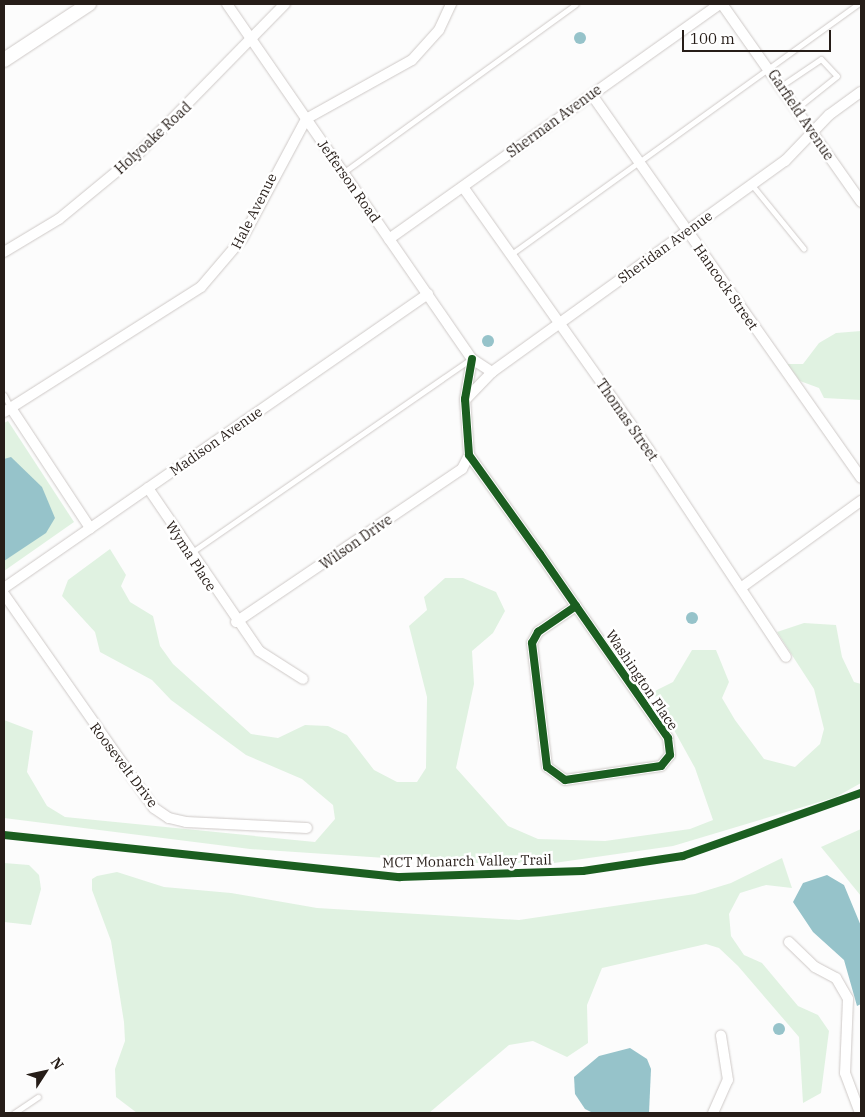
<!DOCTYPE html>
<style>
body{margin:0}
#map{position:relative;width:865px;height:1117px;overflow:hidden;background:#fcfcfc;font-family:"IBM Plex Serif",serif}
div>[style]{position:absolute}
[style*='--x']{left:calc(var(--x)*1px);top:calc(var(--y)*1px);width:calc(var(--w)*1px);rotate:calc(var(--a)*1deg)}
.green>*{inset:0;background:#e0f2e1}
.water>*{inset:0;background:#96c3ca}
.round{border-radius:50%}
.roads{filter:drop-shadow(0 0 1px #cec9c7) drop-shadow(0 0 1px #cec9c7)}
.lane>*{height:5px;margin:-2.5px;padding:0 2.5px;transform-origin:2.5px;border-radius:2.5px;background:#fff}
.street>*{height:10px;margin:-5px;padding:0 5px;transform-origin:5px;border-radius:5px;background:#fff}
.secondary>*{height:14px;margin:-7px;padding:0 7px;transform-origin:7px;border-radius:7px;background:#fff}
.cycleway>*{height:8px;margin:-4px;padding:0 4px;transform-origin:4px;border-radius:4px;background:#1b5e20}
span{translate:-50% -50%;white-space:nowrap;text-align:center;line-height:1.15;-webkit-text-stroke:5px #fff;paint-order:stroke}
.street-label{font-size:14px;color:#261d18}
.frame{position:absolute;inset:0;border:5px solid #261d18;pointer-events:none}
.north{position:absolute;left:20px;top:1047px;width:50px;height:50px;-webkit-text-stroke:4px #fff;paint-order:stroke;rotate:55deg;font-size:14px;font-weight:700;line-height:20px;text-align:center;color:#261d18}
.north::after{content:'';display:block;margin:auto;width:18px;height:22px;background:#261d18;clip-path:polygon(50% 0,100% 100%,50% 72%,0 100%)}
.scale{position:absolute;left:682px;top:30px;width:149px;height:22px;box-sizing:border-box;border:2px solid #261d18;border-top:0;padding-left:6px;font-size:15px;line-height:18px;white-space:nowrap;color:#261d18;-webkit-text-stroke:4px #fff;paint-order:stroke}
</style>
<div id="map">
<div class="green">
<div style="clip-path:polygon(861px 331px,861px 400px,824px 398px,819px 388px,800px 381px,787px 364px,803px 364px,819px 343px,836px 333px)"></div>
<div style="clip-path:polygon(8px 421px,74px 522px,4px 571px,4px 423px)"></div>
<div style="clip-path:polygon(110px 549px,126px 575px,121px 586px,130px 602px,153px 616px,160px 646px,173px 664px,251px 734px,278px 738px,305px 725px,328px 726px,347px 735px,374px 770px,397px 782px,417px 782px,426px 768px,427px 697px,409px 626px,427px 610px,424px 597px,445px 578px,463px 578px,496px 592px,505px 611px,493px 633px,472px 651px,474px 684px,456px 768px,508px 826px,538px 839px,605px 841px,690px 829px,713px 820px,695px 768px,653px 692px,673px 682px,692px 650px,716px 650px,729px 682px,722px 698px,735px 720px,764px 759px,795px 767px,820px 744px,824px 729px,814px 689px,777px 632px,804px 623px,836px 625px,842px 657px,854px 682px,861px 684px,861px 783px,836px 797px,673px 846px,554px 863px,461px 863px,250px 849px,4px 818px,4px 720px,33px 731px,27px 772px,47px 806px,65px 817px,315px 842px,335px 819px,333px 805px,302px 779px,246px 755px,171px 700px,152px 680px,100px 652px,95px 632px,62px 596px,68px 580px)"></div>
<div style="clip-path:polygon(861px 829px,861px 896px,821px 847px)"></div>
<div style="clip-path:polygon(782px 858px,792px 888px,766px 885px,740px 893px,729px 914px,731px 936px,744px 955px,762px 963px,798px 1006px,818px 1015px,829px 1031px,821px 1093px,803px 1103px,799px 1037px,738px 966px,719px 948px,706px 944px,602px 968px,587px 1005px,588px 1043px,567px 1057px,533px 1041px,509px 1045px,429px 1113px,137px 1113px,116px 1097px,115px 1069px,125px 1041px,124px 1022px,111px 941px,92px 890px,92px 879px,97px 876px,117px 872px,164px 887px,231px 893px,317px 908px,519px 920px,695px 894px,731px 883px)"></div>
<div style="clip-path:polygon(4px 863px,29px 865px,39px 875px,41px 889px,31px 925px,4px 922px)"></div>
</div>
<div class="water">
<div class="round" style="left:574px;top:32px;width:12px;height:12px"></div>
<div class="round" style="left:482px;top:335px;width:12px;height:12px"></div>
<div style="clip-path:polygon(11px 457px,42px 487px,55px 518px,46px 533px,4px 561px,4px 459px)"></div>
<div class="round" style="left:686px;top:612px;width:12px;height:12px"></div>
<div style="clip-path:polygon(827px 875px,844px 885px,861px 926px,861px 1004px,857px 1006px,844px 960px,813px 932px,793px 902px,803px 883px)"></div>
<div class="round" style="left:773px;top:1023px;width:12px;height:12px"></div>
<div style="clip-path:polygon(630px 1048px,647px 1059px,651px 1069px,649px 1113px,593px 1113px,585px 1109px,575px 1094px,574px 1077px,599px 1056px)"></div>
</div>
<div class="roads">
<div class="lane">
<div style="--x:781;--y:86;--w:48;--a:-34"></div>
<div style="--x:821;--y:59;--w:23;--a:47"></div>
<div style="--x:837;--y:76;--w:51;--a:141.3"></div>
<div style="--x:344;--y:172;--w:286;--a:-35.9"></div>
<div style="--x:752;--y:185;--w:82;--a:50.9"></div>
<div style="--x:510;--y:255;--w:429;--a:-35.8"></div>
<div style="--x:4;--y:395;--w:15;--a:62"></div>
<div style="--x:192;--y:552;--w:339;--a:-34.7"></div>
<div style="--x:14;--y:1113;--w:29;--a:-34"></div>
</div>
<div class="street">
<div style="--x:227;--y:4;--w:431;--a:55.4"></div>
<div style="--x:472;--y:359;--w:24;--a:33"></div>
<div style="--x:722;--y:4;--w:242;--a:54.9"></div>
<div style="--x:592;--y:95;--w:468;--a:54.9"></div>
<div style="--x:463;--y:187;--w:322;--a:54.7"></div>
<div style="--x:649;--y:450;--w:248;--a:56.5"></div>
<div style="--x:389;--y:239;--w:406;--a:-35.4"></div>
<div style="--x:4;--y:252;--w:64;--a:-31"></div>
<div style="--x:59;--y:219;--w:104;--a:-39.5"></div>
<div style="--x:139;--y:153;--w:209;--a:-45.6"></div>
<div style="--x:472;--y:359;--w:41;--a:99.9"></div>
<div style="--x:465;--y:399;--w:56;--a:85.9"></div>
<div style="--x:469;--y:455;--w:122;--a:54.4"></div>
<div style="--x:540;--y:554;--w:63;--a:55.3"></div>
<div style="--x:576;--y:606;--w:161;--a:55.1"></div>
<div style="--x:668;--y:738;--w:17;--a:83"></div>
<div style="--x:670;--y:755;--w:14;--a:129"></div>
<div style="--x:661;--y:766;--w:97;--a:171.7"></div>
<div style="--x:565;--y:780;--w:22;--a:-144"></div>
<div style="--x:547;--y:767;--w:125;--a:-96.9"></div>
<div style="--x:532;--y:643;--w:13;--a:-61"></div>
<div style="--x:538;--y:632;--w:46;--a:-34.4"></div>
<div style="--x:466;--y:399;--w:37;--a:-46"></div>
<div style="--x:492;--y:372;--w:361;--a:-35.8"></div>
<div style="--x:785;--y:161;--w:64;--a:-46.3"></div>
<div style="--x:829;--y:115;--w:39;--a:-36"></div>
<div style="--x:11;--y:408;--w:144;--a:56.6"></div>
<div style="--x:4;--y:412;--w:233;--a:-32.4"></div>
<div style="--x:201;--y:287;--w:63;--a:-49.5"></div>
<div style="--x:242;--y:239;--w:136;--a:-61.9"></div>
<div style="--x:306;--y:119;--w:121;--a:-29.1"></div>
<div style="--x:412;--y:60;--w:40;--a:-48"></div>
<div style="--x:439;--y:30;--w:29;--a:-65"></div>
<div style="--x:148;--y:488;--w:197;--a:55.7"></div>
<div style="--x:259;--y:651;--w:52;--a:32.5"></div>
<div style="--x:742;--y:587;--w:147;--a:-35.9"></div>
<div style="--x:4;--y:588;--w:516;--a:-34.74"></div>
<div style="--x:4;--y:594;--w:261;--a:55"></div>
<div style="--x:154;--y:808;--w:18;--a:34"></div>
<div style="--x:169;--y:818;--w:17;--a:13"></div>
<div style="--x:186;--y:822;--w:121;--a:2.8"></div>
<div style="--x:236;--y:622;--w:273;--a:-34.1"></div>
<div style="--x:462;--y:469;--w:16;--a:-63"></div>
<div style="--x:789;--y:942;--w:36;--a:44"></div>
<div style="--x:815;--y:967;--w:24;--a:28"></div>
<div style="--x:836;--y:978;--w:24;--a:60"></div>
<div style="--x:848;--y:999;--w:74;--a:92.3"></div>
<div style="--x:845;--y:1073;--w:43;--a:69.4"></div>
<div style="--x:713;--y:1113;--w:36;--a:-66"></div>
<div style="--x:728;--y:1080;--w:45;--a:-99"></div>
</div>
<div class="secondary">
<div style="--x:4;--y:60;--w:102;--a:-33.4"></div>
</div>
</div>
<div class="cycleway">
<div style="--x:472;--y:359;--w:41;--a:99.9"></div>
<div style="--x:465;--y:399;--w:56;--a:85.9"></div>
<div style="--x:469;--y:455;--w:122;--a:54.4"></div>
<div style="--x:540;--y:554;--w:63;--a:55.3"></div>
<div style="--x:576;--y:606;--w:161;--a:55.1"></div>
<div style="--x:668;--y:738;--w:17;--a:83"></div>
<div style="--x:670;--y:755;--w:14;--a:129"></div>
<div style="--x:661;--y:766;--w:97;--a:171.7"></div>
<div style="--x:565;--y:780;--w:22;--a:-144"></div>
<div style="--x:547;--y:767;--w:125;--a:-96.9"></div>
<div style="--x:532;--y:643;--w:13;--a:-61"></div>
<div style="--x:538;--y:632;--w:46;--a:-34.4"></div>
<div style="--x:4;--y:835;--w:398;--a:6.1"></div>
<div style="--x:400;--y:877;--w:183;--a:-1.9"></div>
<div style="--x:583;--y:871;--w:101;--a:-8.5"></div>
<div style="--x:683;--y:856;--w:189;--a:-19.5"></div>
</div>
<div class="street-label">
<span style="left:801px;top:115px;rotate:56deg">Garfield Avenue</span>
<span style="left:554px;top:121px;rotate:-36deg">Sherman Avenue</span>
<span style="left:153px;top:138px;rotate:-43deg">Holyoake Road</span>
<span style="left:349px;top:181px;rotate:55deg">Jefferson Road</span>
<span style="left:254px;top:211px;rotate:-63deg">Hale Avenue</span>
<span style="left:665px;top:247px;rotate:-36deg">Sheridan Avenue</span>
<span style="left:726px;top:287px;rotate:55deg">Hancock Street</span>
<span style="left:627px;top:420px;rotate:55deg">Thomas Street</span>
<span style="left:216px;top:441px;rotate:-35deg">Madison Avenue</span>
<span style="left:356px;top:542px;rotate:-35deg">Wilson Drive</span>
<span style="left:191px;top:556px;rotate:57deg">Wyma Place</span>
<span style="left:642px;top:680px;rotate:56deg">Washington Place</span>
<span style="left:124px;top:765px;rotate:53deg">Roosevelt Drive</span>
<span style="left:467px;top:861px;rotate:-1deg">MCT Monarch Valley Trail</span>
</div>
<div class="frame"></div>
<div class="north">N</div>
<div class="scale">100 m</div>
</div>
